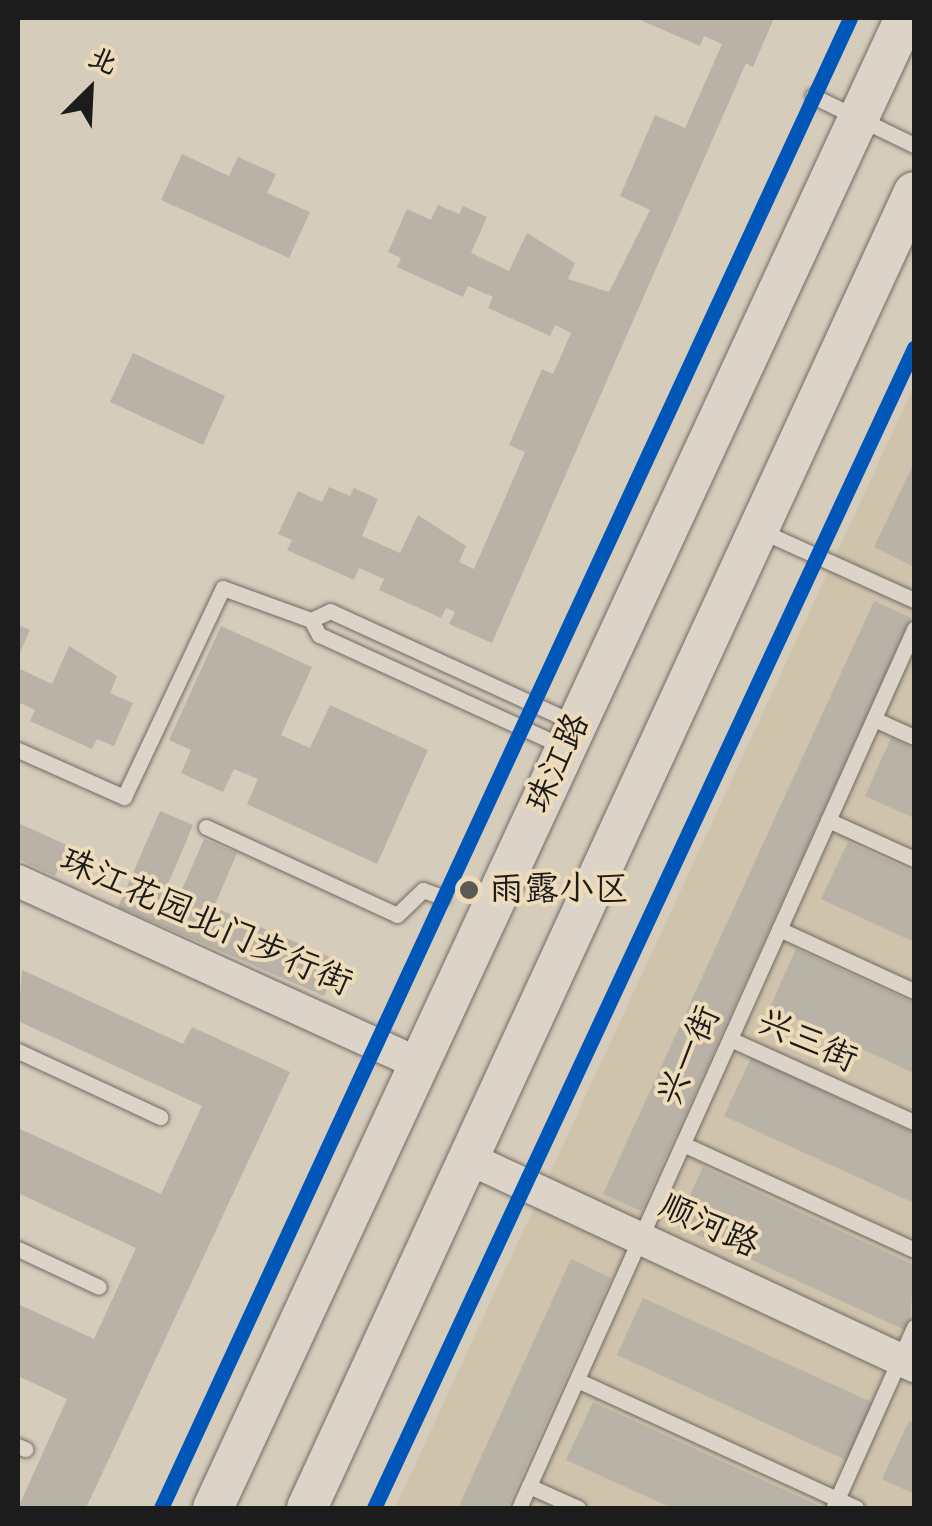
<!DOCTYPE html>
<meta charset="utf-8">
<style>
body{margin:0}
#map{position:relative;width:932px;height:1526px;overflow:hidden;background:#d6ccbb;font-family:Mynerve,"LXGW WenKai TC",sans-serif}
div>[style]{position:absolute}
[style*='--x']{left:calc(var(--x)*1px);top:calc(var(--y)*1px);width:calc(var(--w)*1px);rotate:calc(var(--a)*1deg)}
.built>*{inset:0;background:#d0c3ab}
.building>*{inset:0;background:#b9b2a6}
.roads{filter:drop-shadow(0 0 2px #706b64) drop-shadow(0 0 2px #706b64)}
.service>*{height:15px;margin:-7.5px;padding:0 7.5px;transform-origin:7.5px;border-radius:7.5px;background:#dcd4c8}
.minor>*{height:32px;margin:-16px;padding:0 16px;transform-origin:16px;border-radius:16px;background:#dcd4c8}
.tertiary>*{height:40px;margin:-20px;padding:0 20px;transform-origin:20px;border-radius:20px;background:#dcd4c8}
.cycleway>*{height:15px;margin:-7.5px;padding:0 7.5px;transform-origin:7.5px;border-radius:7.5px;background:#0057b8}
.dots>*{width:28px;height:28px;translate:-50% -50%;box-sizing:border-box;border:5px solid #eedbb9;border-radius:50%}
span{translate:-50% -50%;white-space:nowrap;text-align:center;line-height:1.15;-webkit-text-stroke:8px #eedbb9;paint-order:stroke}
.street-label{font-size:35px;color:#1c1c1c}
.poi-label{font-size:35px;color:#1c1c1c}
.left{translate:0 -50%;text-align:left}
.frame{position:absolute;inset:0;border:20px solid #1c1c1c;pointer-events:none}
.north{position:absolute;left:40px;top:40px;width:100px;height:100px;-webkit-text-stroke:8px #eedbb9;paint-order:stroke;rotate:24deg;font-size:28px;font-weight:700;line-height:40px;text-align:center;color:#1c1c1c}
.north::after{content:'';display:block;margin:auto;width:35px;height:45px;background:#1c1c1c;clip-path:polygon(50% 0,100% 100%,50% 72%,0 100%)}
</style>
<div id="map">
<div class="built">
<div style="clip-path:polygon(914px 386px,914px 1508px,395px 1508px)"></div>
</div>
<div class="building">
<div style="clip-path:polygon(636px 18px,774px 18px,753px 67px,746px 63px,492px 643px,449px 624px,455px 612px,446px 608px,441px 618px,379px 590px,384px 579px,359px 568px,354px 580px,287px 550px,292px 540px,278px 534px,298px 491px,322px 502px,329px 487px,350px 496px,354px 488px,378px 499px,362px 536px,400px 553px,418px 515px,466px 546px,459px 562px,474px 569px,525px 452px,509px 445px,542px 369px,553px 374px,571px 333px,555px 325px,550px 336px,488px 308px,493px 297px,468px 286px,463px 297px,397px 267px,401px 258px,388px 252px,407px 209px,431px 220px,438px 205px,459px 214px,463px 206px,487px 217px,471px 253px,509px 271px,527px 233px,575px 263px,568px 279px,609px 292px,650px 210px,620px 196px,655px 115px,685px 128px,722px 44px,704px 36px,700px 46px)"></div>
<div style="clip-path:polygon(182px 154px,229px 176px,238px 157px,276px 174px,267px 193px,310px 212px,289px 258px,161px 200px)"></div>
<div style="clip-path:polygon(133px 353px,225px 396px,203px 445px,110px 402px)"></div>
<div style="clip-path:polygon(914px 463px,914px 567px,874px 547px)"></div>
<div style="clip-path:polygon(874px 601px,911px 618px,641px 1211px,603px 1194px)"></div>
<div style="clip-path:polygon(18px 625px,30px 630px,18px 657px)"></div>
<div style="clip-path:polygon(221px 626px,312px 667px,281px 735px,310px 748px,330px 705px,428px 750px,377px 864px,247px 804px,258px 779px,234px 769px,223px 792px,181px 773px,191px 750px,169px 740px)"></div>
<div style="clip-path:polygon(69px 646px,117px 676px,110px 693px,133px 703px,114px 746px,97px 739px,92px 749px,30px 721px,35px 710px,18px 702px,18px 668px,52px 684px)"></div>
<div style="clip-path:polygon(891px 738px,914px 749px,914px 818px,865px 796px)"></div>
<div style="clip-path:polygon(160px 811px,193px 825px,166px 889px,180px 894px,204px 839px,237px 853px,214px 907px,339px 961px,324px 996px,118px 907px)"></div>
<div style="clip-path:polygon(18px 823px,69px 846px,55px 876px,18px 859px)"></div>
<div style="clip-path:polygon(848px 842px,914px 872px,914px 942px,821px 899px)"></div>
<div style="clip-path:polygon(796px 949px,914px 1003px,914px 1073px,770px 1007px)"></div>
<div style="clip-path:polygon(22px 970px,183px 1044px,192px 1027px,290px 1072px,86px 1508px,18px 1508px,67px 1399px,18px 1376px,18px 1304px,94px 1339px,136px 1248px,18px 1193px,18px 1128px,161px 1194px,202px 1106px,18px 1021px)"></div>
<div style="clip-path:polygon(751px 1058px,914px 1133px,914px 1203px,724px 1116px)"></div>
<div style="clip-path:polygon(703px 1167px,914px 1265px,909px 1332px,676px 1225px)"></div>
<div style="clip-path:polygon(571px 1259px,611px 1278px,507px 1508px,458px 1508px)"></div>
<div style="clip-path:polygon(643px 1298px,876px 1404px,850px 1462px,617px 1355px)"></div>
<div style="clip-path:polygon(593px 1402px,824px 1508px,672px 1508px,566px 1460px)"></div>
<div style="clip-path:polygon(909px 1421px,914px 1423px,914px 1494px,882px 1479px)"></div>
</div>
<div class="roads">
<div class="service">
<div style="--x:813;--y:96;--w:112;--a:25.9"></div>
<div style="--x:759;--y:530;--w:170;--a:24.3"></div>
<div style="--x:874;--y:719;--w:44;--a:24.2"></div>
<div style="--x:562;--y:746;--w:267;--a:-155.4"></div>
<div style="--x:319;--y:635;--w:17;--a:-118"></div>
<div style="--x:311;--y:620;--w:21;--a:-25"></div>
<div style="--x:330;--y:611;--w:272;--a:24.6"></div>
<div style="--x:18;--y:750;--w:116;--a:23.9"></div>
<div style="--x:124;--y:797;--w:231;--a:-64.7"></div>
<div style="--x:223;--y:588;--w:94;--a:20"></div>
<div style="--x:828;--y:820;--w:94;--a:24.4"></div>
<div style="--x:206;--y:827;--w:210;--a:24.7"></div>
<div style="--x:397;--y:915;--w:36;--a:-44"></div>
<div style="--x:423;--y:890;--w:20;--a:20"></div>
<div style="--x:779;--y:929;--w:149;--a:24.7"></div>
<div style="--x:730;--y:1039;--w:202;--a:24.3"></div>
<div style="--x:18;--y:1051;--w:157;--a:24.9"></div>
<div style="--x:683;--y:1144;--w:254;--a:24.6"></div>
<div style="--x:18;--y:1249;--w:89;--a:25.1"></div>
<div style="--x:577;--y:1380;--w:307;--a:24.6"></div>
<div style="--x:18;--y:1446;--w:8;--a:23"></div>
<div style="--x:529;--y:1486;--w:54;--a:24.2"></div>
<div style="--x:834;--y:1506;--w:196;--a:-65.9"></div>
<div style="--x:519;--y:1508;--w:964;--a:-65.8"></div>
</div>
<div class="minor">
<div style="--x:18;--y:881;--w:437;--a:24.5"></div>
<div style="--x:470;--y:1159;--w:490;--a:25"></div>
</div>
<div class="tertiary">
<div style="--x:213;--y:1508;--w:1643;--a:-65.09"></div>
<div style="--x:307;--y:1508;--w:1449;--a:-65.24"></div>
</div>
</div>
<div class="cycleway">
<div style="--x:161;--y:1508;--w:1642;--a:-65.18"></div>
<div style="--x:374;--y:1508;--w:1280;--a:-65.04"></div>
</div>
<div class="dots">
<div style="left:469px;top:890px;background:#5d5a54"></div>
</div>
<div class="street-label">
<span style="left:558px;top:763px;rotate:-65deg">珠江路</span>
<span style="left:206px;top:922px;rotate:24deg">珠江花园北门步行街</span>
<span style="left:807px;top:1041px;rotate:24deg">兴三街</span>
<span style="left:689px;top:1056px;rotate:-66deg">兴一街</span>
<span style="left:709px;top:1226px;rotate:25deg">顺河路</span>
</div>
<div class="poi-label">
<span class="left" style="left:489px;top:890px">雨露小区</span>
</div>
<div class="frame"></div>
<div class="north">北</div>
</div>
